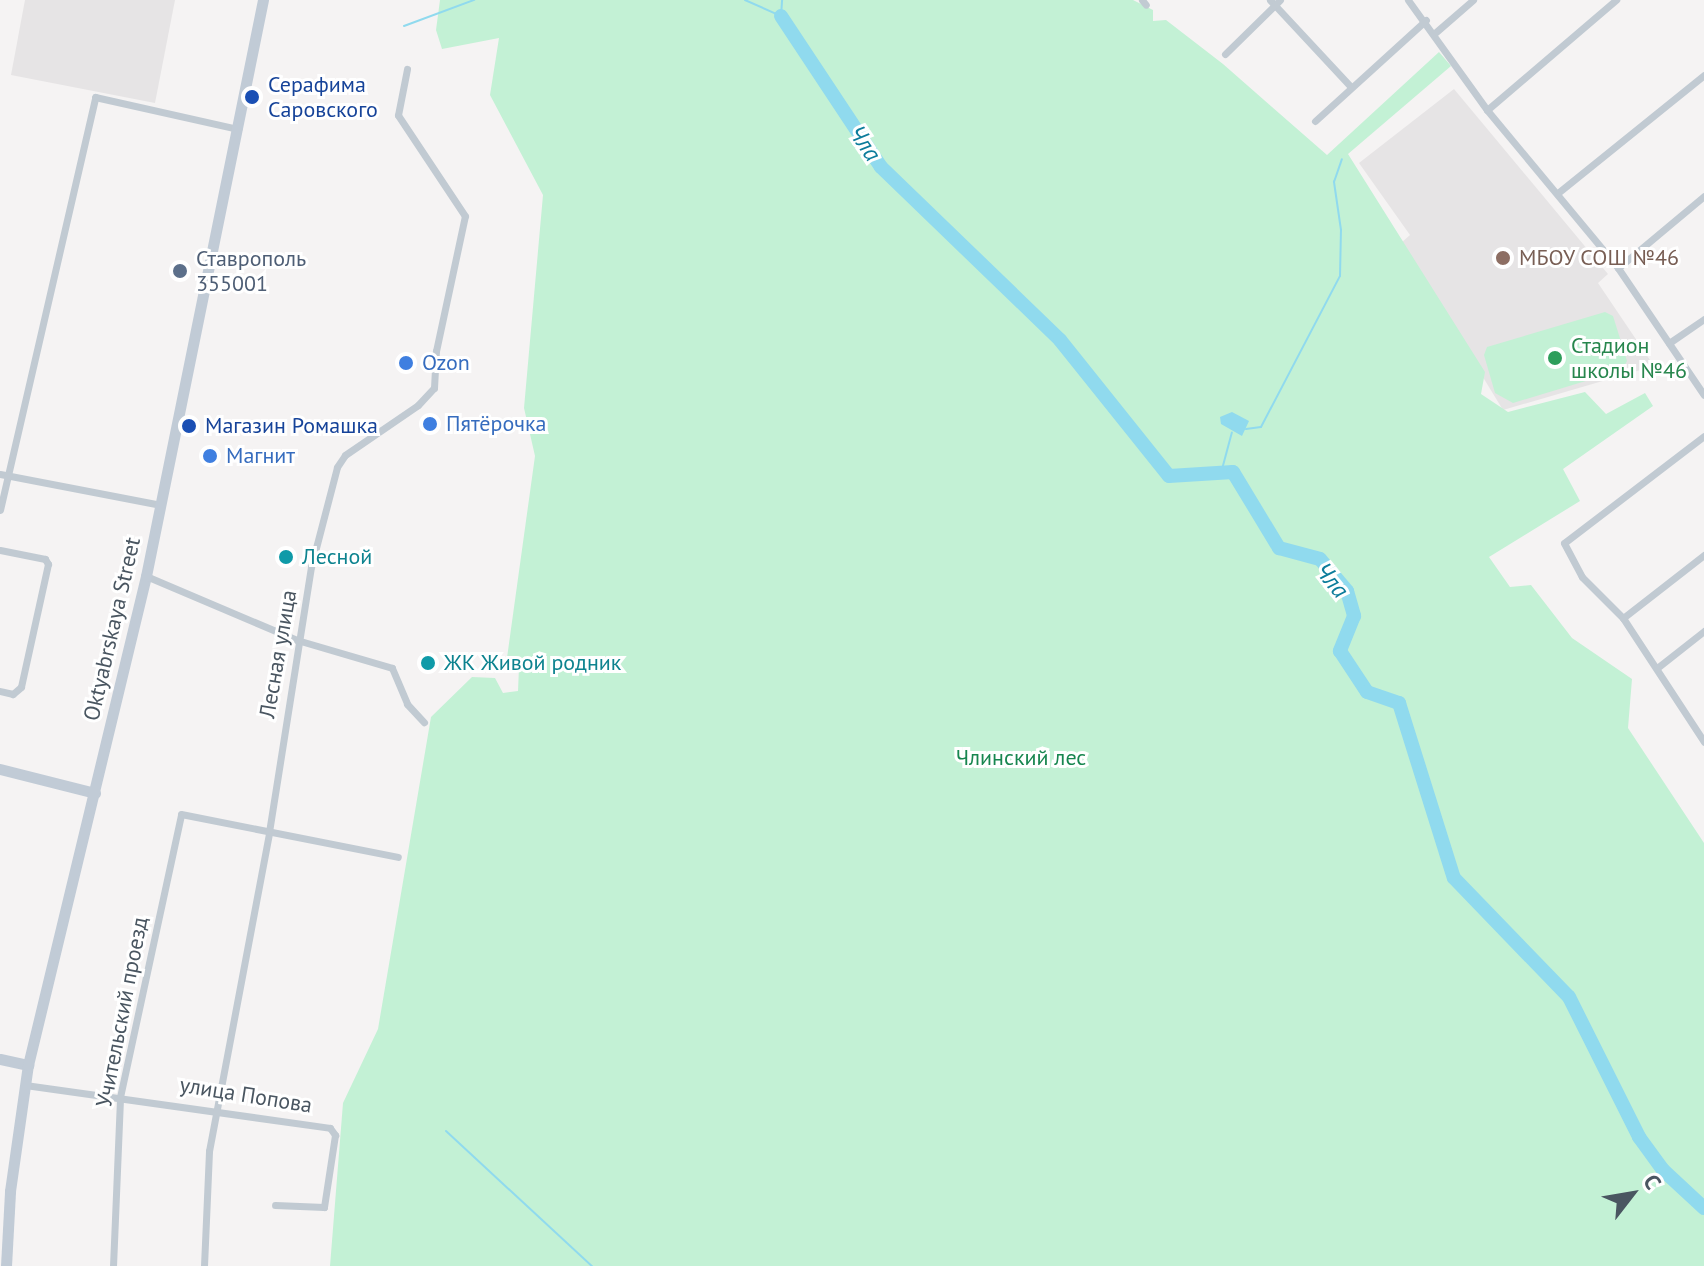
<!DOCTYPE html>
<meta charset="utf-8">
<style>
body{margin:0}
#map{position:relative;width:1704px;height:1266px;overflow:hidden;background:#f5f3f3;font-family:"PT Sans",sans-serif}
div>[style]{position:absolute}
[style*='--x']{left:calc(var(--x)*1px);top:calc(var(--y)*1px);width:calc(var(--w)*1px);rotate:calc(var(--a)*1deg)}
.education>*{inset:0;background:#e6e4e5}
.green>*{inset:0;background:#c3f1d5}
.water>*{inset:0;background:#90daee}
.stream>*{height:2px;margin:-1px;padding:0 1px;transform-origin:1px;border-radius:1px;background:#90daee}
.river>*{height:14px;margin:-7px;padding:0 7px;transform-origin:7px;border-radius:7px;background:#90daee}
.street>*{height:7px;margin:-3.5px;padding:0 3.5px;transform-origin:3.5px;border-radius:3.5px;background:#c1cad2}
.secondary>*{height:11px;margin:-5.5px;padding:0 5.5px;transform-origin:5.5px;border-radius:5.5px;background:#c1cbd6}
.dots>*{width:22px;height:22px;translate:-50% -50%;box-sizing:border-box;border:4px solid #fff;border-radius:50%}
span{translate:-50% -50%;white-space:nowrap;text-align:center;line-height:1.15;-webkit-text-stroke:6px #fff;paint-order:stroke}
.transit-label{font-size:22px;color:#164399}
.left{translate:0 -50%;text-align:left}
.service-label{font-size:22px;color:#4e5e75}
.education-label{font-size:22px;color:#785e54}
.leisure-label{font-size:22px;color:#27864d}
.shop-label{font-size:22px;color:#366cbe}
.culture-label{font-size:22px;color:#0d838f}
.street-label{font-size:22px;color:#4a5661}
.park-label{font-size:22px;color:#17864f}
.water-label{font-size:24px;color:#0c7c9b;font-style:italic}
.north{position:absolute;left:1592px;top:1154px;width:80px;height:80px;-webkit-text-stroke:6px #fff;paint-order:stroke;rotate:59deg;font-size:22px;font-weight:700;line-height:32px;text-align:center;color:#4a5661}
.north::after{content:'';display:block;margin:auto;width:28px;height:36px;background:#4a5661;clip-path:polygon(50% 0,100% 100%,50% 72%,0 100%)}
</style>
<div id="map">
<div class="education">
<div style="clip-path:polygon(25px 0,175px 0,155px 103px,11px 75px)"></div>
<div style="clip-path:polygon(1454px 89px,1608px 274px,1598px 283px,1654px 366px,1503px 410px,1401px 243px,1410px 235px,1359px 163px)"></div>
</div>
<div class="green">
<div style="clip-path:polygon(440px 0,1133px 0,1153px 10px,1153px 21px,1166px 20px,1223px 64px,1327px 155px,1439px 52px,1451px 66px,1348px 154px,1485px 372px,1481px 394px,1508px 412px,1585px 392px,1606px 414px,1645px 393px,1653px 406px,1563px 469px,1580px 501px,1489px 557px,1510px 587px,1531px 585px,1572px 638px,1632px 679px,1628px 728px,1704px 843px,1704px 1266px,330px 1266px,343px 1103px,378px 1029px,431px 717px,472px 677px,495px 678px,503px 693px,518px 691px,519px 667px,506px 665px,535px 456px,524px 408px,543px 195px,490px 95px,499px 38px,442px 49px,436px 30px)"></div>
<div style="clip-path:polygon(1605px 312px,1613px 316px,1627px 361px,1622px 370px,1513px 403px,1495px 393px,1484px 355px,1487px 347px)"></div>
</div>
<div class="water">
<div style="clip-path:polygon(1232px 412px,1249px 421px,1242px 436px,1221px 424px,1220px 417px)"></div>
</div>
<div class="stream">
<div style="--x:745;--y:0;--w:39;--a:24"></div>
<div style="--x:781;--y:16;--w:16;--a:-86"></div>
<div style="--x:404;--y:26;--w:75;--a:-20.4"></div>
<div style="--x:1246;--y:429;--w:15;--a:-8"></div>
<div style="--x:1261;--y:427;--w:170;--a:-62.4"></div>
<div style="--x:1340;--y:276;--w:46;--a:-88.8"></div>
<div style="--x:1341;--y:230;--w:49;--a:-98.3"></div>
<div style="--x:1334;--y:182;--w:24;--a:-71"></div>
<div style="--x:1221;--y:473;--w:42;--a:-75"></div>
<div style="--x:446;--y:1131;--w:199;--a:42.8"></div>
</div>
<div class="river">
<div style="--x:781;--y:16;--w:181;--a:56.5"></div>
<div style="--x:881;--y:167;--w:249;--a:44"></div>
<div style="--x:1060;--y:340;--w:174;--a:51.3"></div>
<div style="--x:1169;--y:476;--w:64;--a:-3.6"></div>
<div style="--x:1233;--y:472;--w:89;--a:58.8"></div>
<div style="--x:1279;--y:548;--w:42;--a:15"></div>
<div style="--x:1320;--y:559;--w:42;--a:49.8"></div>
<div style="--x:1347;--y:591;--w:26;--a:74"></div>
<div style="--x:1354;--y:616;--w:38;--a:112"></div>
<div style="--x:1340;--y:651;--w:49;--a:56.6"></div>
<div style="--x:1367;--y:692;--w:34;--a:19"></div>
<div style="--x:1399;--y:703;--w:183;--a:72.6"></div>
<div style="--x:1454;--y:878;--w:165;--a:46"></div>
<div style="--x:1569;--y:997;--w:157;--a:63.4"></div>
<div style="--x:1639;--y:1137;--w:41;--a:54"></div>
<div style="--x:1663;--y:1170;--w:56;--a:42.8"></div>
</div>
<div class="street">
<div style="--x:1142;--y:0;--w:6;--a:51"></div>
<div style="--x:1270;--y:0;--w:119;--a:47"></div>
<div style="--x:1408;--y:0;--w:135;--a:54.3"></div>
<div style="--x:1487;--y:110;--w:205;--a:50.3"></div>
<div style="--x:1618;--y:268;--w:153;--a:55.9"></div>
<div style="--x:1436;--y:32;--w:49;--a:-40.9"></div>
<div style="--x:1225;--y:54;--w:77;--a:-44.5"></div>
<div style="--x:1487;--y:110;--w:170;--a:-40.5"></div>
<div style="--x:1315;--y:121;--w:150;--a:-42.3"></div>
<div style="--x:1559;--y:192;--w:186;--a:-38.9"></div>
<div style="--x:1618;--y:268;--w:112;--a:-39.9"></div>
<div style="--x:1669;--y:343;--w:42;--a:-34.4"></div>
<div style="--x:1704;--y:436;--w:176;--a:142.6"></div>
<div style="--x:1564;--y:543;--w:38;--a:62"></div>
<div style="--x:1582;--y:577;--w:58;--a:45"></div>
<div style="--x:1623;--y:618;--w:148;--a:56.8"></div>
<div style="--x:0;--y:474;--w:164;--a:10.9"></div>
<div style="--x:0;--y:510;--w:424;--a:-77"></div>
<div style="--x:95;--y:97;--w:147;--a:12.6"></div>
<div style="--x:0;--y:550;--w:46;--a:11.3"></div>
<div style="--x:45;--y:559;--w:6;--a:59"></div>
<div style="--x:48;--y:564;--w:126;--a:102.4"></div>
<div style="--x:21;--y:687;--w:11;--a:139"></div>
<div style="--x:13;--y:694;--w:13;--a:-167"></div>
<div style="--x:146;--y:576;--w:164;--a:23"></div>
<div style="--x:297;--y:640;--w:99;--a:16.4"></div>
<div style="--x:392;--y:668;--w:39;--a:67"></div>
<div style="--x:407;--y:704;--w:25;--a:47"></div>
<div style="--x:1623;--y:618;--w:103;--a:-37.9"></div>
<div style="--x:1657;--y:668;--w:60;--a:-38.2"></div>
<div style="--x:25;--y:1085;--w:308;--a:8"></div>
<div style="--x:330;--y:1128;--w:9;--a:54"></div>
<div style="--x:335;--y:1135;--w:73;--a:98.7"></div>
<div style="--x:324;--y:1207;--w:49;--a:-177.7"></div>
<div style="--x:113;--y:1266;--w:169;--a:-87.6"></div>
<div style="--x:120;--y:1097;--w:289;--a:-77.8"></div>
<div style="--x:181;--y:814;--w:221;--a:11.2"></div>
<div style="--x:204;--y:1266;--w:115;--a:-87.5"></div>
<div style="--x:209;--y:1151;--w:325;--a:-79.3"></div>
<div style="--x:269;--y:832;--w:268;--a:-81"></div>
<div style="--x:311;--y:567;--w:103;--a:-75.4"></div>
<div style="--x:337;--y:467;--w:14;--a:-56"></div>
<div style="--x:345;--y:455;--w:88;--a:-34.4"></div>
<div style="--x:418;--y:405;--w:23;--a:-47"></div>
<div style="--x:434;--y:388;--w:37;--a:-87"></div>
<div style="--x:436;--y:351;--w:138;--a:-77.9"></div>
<div style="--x:465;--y:216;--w:121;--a:-123.6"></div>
<div style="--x:398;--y:115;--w:47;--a:-78.9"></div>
</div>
<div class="secondary">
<div style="--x:0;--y:769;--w:98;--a:14.2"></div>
<div style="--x:0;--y:1059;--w:29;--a:12"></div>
<div style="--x:6;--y:1266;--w:75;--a:-86.9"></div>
<div style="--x:10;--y:1191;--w:127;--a:-81.9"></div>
<div style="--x:28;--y:1065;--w:503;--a:-76.43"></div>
<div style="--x:146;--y:576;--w:588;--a:-78.52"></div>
</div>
<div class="dots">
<div style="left:252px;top:97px;background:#1a4fb4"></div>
<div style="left:1503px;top:258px;background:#8d6e63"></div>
<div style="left:180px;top:271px;background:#5c6f8a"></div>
<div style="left:1555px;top:358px;background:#2e9e5b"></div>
<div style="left:406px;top:363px;background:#3f7fe0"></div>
<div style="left:430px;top:424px;background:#3f7fe0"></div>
<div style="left:189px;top:426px;background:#1a4fb4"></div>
<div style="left:210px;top:456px;background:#3f7fe0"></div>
<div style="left:286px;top:557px;background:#0f9aa8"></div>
<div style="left:428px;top:663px;background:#0f9aa8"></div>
</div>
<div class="transit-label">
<span class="left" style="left:268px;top:97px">Серафима<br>Саровского</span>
<span class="left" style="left:205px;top:426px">Магазин Ромашка</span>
</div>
<div class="service-label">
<span class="left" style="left:196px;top:271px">Ставрополь<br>355001</span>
</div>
<div class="education-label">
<span class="left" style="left:1519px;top:258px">МБОУ СОШ №46</span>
</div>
<div class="leisure-label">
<span class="left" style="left:1571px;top:358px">Стадион<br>школы №46</span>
</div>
<div class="shop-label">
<span class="left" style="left:422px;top:363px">Ozon</span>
<span class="left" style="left:446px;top:424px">Пятёрочка</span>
<span class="left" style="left:226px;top:456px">Магнит</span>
</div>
<div class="culture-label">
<span class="left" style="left:302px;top:557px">Лесной</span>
<span class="left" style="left:444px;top:663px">ЖК Живой родник</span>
</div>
<div class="street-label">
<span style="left:112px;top:629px;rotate:-77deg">Oktyabrskaya Street</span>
<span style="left:278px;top:654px;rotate:-80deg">Лесная улица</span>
<span style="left:122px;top:1012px;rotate:-79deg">Учительский проезд</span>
<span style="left:246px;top:1095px;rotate:9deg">улица Попова</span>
</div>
<div class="park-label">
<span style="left:1021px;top:758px">Члинский лес</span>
</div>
<div class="water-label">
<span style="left:865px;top:143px;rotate:56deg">Чла</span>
<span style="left:1332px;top:580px;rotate:51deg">Чла</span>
</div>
<div class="north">С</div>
</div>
